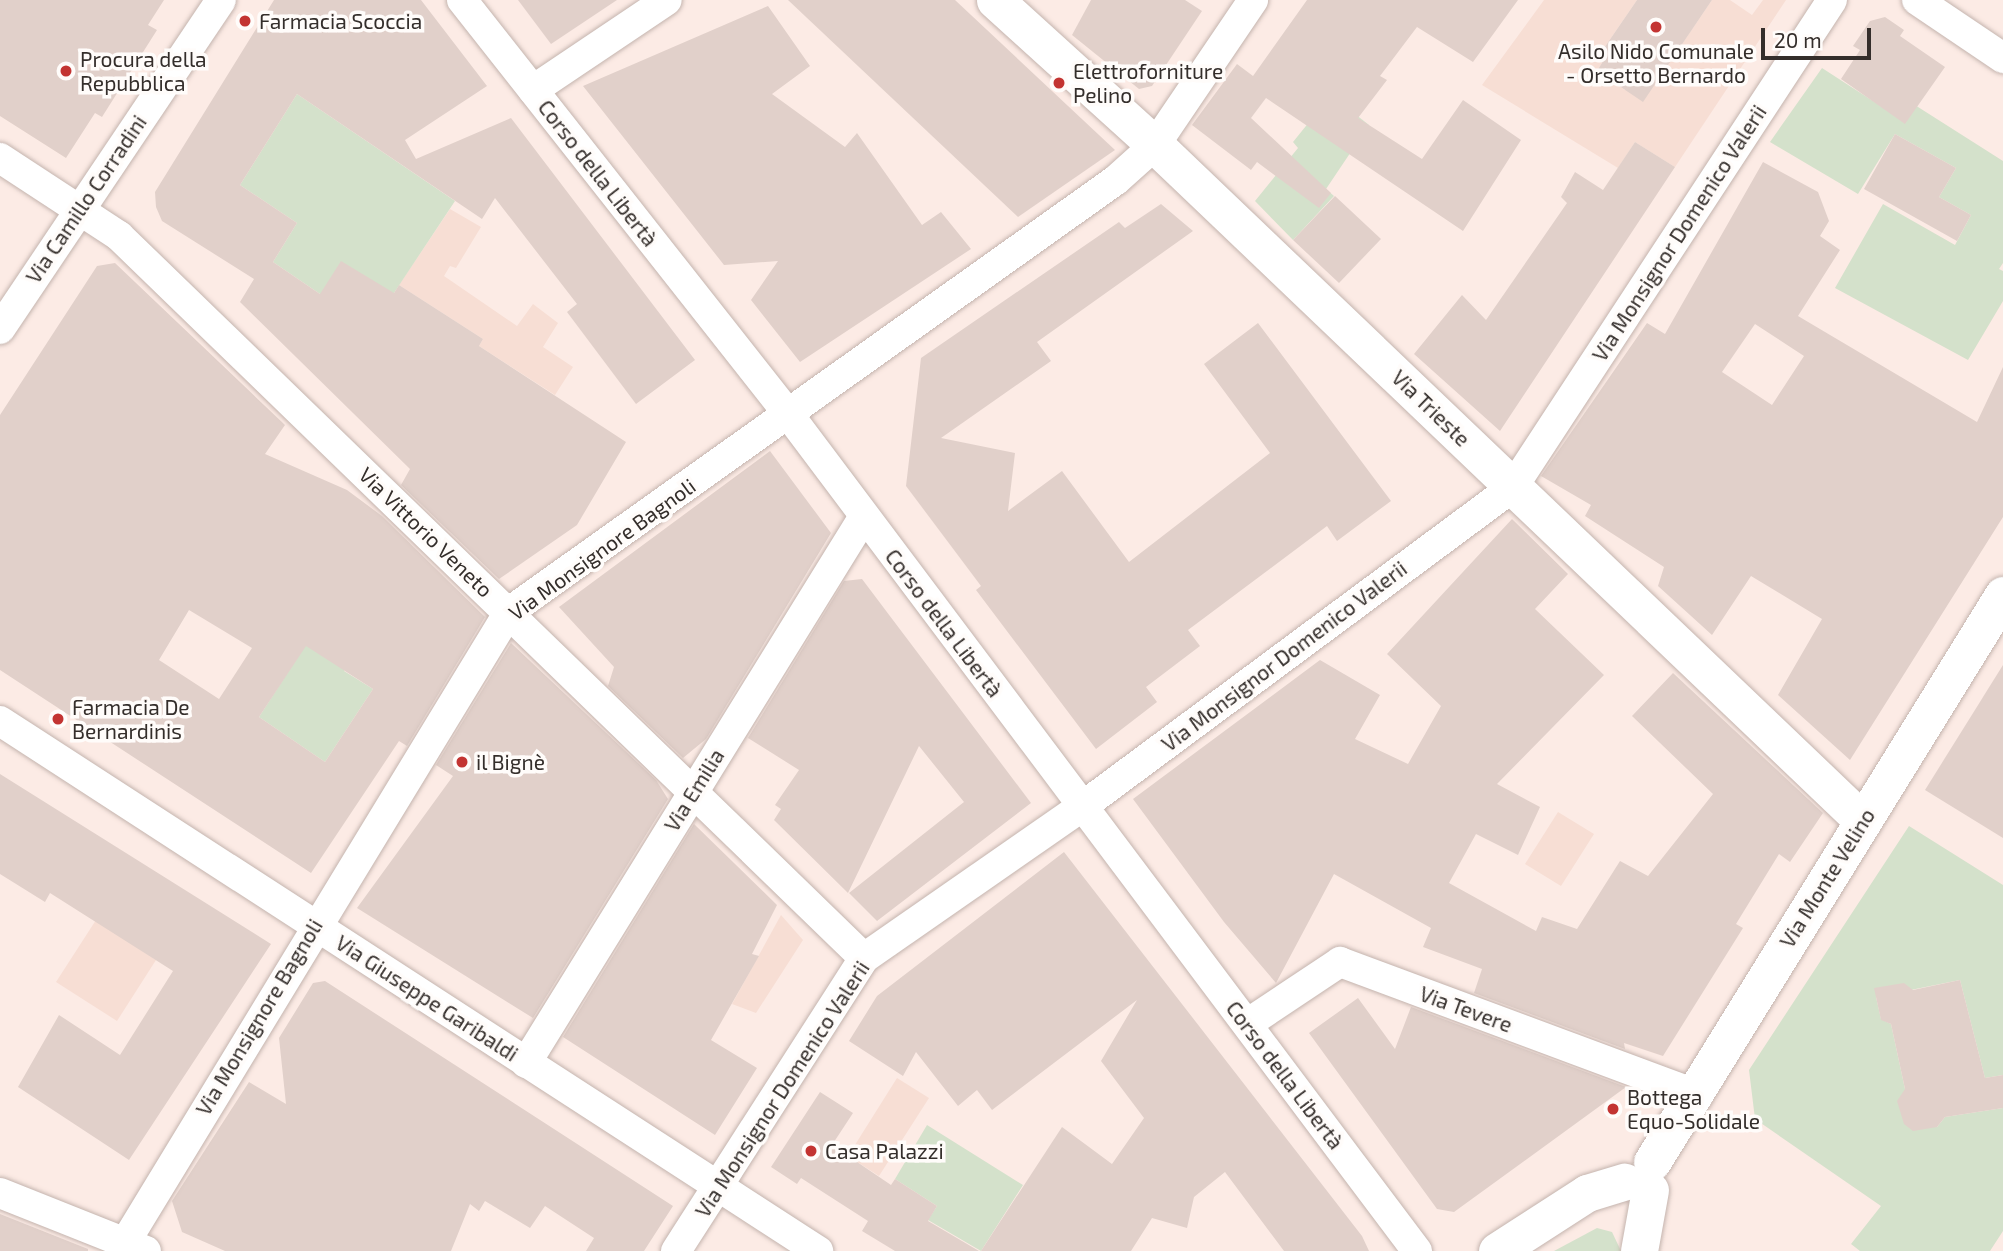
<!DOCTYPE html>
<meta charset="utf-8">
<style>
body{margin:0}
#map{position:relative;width:2003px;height:1251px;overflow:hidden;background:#fcebe5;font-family:"Exo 2",sans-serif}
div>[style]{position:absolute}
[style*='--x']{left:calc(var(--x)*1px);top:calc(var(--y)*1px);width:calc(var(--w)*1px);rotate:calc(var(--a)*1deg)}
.built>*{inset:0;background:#f7ded4}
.green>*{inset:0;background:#d4e1cb}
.building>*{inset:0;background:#e1d0ca}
.roads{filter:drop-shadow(0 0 2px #c4b4ae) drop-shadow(0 0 2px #c4b4ae)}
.minor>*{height:30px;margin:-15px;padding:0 15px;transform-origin:15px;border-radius:15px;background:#fff}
.tertiary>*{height:37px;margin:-18.5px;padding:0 18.5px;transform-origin:18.5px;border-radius:18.5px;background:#fff}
.dots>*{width:19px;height:19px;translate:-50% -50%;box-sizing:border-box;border:4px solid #fffcfa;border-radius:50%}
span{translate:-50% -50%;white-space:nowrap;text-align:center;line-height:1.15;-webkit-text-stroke:7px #fffcfa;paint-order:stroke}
.poi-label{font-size:21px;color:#342e2b}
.left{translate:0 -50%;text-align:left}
.street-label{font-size:21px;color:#342e2b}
.scale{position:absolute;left:1761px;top:28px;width:110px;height:32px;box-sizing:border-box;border:4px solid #342e2b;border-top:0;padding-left:9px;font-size:21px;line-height:24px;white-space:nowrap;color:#342e2b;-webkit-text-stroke:5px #fffcfa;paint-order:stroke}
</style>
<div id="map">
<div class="built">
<div style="clip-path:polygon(1544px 0,1637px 0,1600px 54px,1605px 58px,1597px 71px,1625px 90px,1633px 79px,1650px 91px,1712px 0,1730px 0,1752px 15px,1763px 0,1786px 0,1675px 167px,1635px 142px,1618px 168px,1482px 85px)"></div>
<div style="clip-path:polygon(450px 209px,481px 227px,456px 268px,450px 266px,444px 276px,517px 326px,533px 304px,558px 323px,543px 347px,573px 367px,555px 395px,479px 346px,483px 339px,399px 285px)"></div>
<div style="clip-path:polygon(1558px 812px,1594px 834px,1561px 886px,1525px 864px)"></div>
<div style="clip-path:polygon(781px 915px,803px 940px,756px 1013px,732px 1004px)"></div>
<div style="clip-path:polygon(96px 920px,156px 960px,117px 1021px,56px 982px)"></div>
<div style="clip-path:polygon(897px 1078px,929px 1098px,879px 1176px,848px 1156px)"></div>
</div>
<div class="green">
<div style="clip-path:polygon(1822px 68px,1893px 114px,1907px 100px,2003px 161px,2003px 263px,1999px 269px,2003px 271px,2003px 301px,1968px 360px,1835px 288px,1883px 204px,1955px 245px,1971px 215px,1939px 197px,1956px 168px,1895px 134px,1858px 194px,1770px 142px)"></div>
<div style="clip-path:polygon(297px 94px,455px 201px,394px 293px,320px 294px,273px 262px,297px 223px,240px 185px)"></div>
<div style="clip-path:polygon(1331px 95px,1369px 125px,1326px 189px,1334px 196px,1293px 240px,1255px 201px,1298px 148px,1293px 142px)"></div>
<div style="clip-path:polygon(310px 638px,349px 661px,344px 671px,373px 689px,325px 762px,259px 717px)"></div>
<div style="clip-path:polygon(1909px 826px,2003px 885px,2003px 1075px,1985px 1078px,1960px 980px,1876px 997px,1881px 1019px,1891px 1024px,1905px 1089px,1937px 1127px,1945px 1117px,2003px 1108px,2003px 1231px,1990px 1251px,1860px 1251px,1851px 1244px,1881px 1206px,1755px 1119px,1749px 1070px)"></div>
<div style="clip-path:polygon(927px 1125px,1023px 1185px,981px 1251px,928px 1220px,937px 1206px,895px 1179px)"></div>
<div style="clip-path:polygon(1597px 1228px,1612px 1232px,1621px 1251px,1554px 1251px)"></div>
</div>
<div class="building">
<div style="clip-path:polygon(0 0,164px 0,148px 25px,157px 30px,102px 117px,95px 113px,66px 158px,0 116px)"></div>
<div style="clip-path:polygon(274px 0,421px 0,487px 86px,405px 140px,416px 159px,511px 118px,695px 360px,636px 404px,567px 312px,577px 304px,495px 198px,482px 219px,297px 94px,240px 185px,297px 223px,273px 262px,320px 294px,341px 261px,394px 293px,399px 285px,483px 339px,479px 346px,626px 442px,577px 525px,499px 579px,401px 485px,410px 469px,240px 302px,254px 279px,162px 221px,156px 207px,155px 192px)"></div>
<div style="clip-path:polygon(518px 0,617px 0,551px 44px)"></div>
<div style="clip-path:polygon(788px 0,955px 0,1115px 150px,1018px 217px)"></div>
<div style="clip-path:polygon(1091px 0,1185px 0,1202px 11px,1152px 86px,1139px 89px,1072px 35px)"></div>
<div style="clip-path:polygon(1307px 0,1518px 0,1473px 62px,1417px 27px,1380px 76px,1387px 80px,1358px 118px,1422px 159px,1463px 100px,1521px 140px,1463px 231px,1266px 98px,1251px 118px,1331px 193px,1319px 208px,1257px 162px,1251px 170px,1192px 125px,1237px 64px,1253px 76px)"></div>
<div style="clip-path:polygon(1637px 0,1712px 0,1643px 102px,1597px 71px,1605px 58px,1600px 54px)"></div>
<div style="clip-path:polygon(768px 6px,810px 66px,772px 94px,845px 147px,857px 133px,922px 225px,941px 212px,971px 249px,800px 362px,751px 300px,778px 261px,724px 265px,583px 86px)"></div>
<div style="clip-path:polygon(1885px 17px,1904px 30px,1900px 36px,1945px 67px,1905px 124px,1841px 79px,1860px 50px,1853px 46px,1870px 21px)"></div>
<div style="clip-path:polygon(1895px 134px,1956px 168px,1939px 197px,1971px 215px,1957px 241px,1864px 189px)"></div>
<div style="clip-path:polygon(1635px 142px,1675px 167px,1500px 431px,1414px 354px,1462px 295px,1486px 320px,1567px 203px,1561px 197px,1575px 172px,1603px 190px)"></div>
<div style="clip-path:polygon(evenodd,1763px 162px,1818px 192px,1829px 221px,1820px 236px,1840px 250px,1798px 316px,1977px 422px,2003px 367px,2003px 517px,1850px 760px,1778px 695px,1822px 619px,1751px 576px,1712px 635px,1658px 586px,1664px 567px,1585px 516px,1591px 505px,1541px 476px,1647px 323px,1665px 334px,1763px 162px,1755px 324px,1804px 356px,1772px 405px,1722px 372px,1755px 324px)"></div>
<div style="clip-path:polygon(1335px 196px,1381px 239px,1339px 283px,1293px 240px)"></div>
<div style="clip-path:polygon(1161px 204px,1193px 231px,1037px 342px,1051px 361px,941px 438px,1015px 453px,1008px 511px,1062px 471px,1129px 562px,1270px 453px,1204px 364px,1258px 323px,1391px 501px,1337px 541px,1327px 526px,1188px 630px,1200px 646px,1146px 687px,1157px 702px,1096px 749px,976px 590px,981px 586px,906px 486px,921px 358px,1119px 222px,1125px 228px)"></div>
<div style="clip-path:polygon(evenodd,115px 263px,285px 425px,265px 454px,347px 490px,382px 516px,485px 617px,407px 746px,399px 741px,311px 873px,0 670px,0 415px,97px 266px,115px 263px,189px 610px,252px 648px,219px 699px,159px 660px,189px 610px,115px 263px,306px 646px,373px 689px,325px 762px,259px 717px,306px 646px)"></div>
<div style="clip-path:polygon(770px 451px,831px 533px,706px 739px,683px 758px,608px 686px,614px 667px,559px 607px)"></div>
<div style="clip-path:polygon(1512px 519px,1568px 574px,1535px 609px,1604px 675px,1497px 784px,1540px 807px,1518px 855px,1476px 834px,1449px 883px,1536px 931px,1542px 917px,1577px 929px,1620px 861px,1648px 876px,1713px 794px,1632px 716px,1673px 673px,1823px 813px,1790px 862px,1779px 854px,1736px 924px,1743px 928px,1663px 1056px,1624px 1043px,1625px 1049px,1474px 993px,1482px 969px,1423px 947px,1431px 928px,1334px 874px,1276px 983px,1224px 922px,1133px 799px,1320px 660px,1380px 695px,1355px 739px,1408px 764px,1441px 706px,1387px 654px)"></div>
<div style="clip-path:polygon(862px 579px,1031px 803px,877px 921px,849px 893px,964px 802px,919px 746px,848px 893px,774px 820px,781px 809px,775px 805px,799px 770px,748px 738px,844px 581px)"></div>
<div style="clip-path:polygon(511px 643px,656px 780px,668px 799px,533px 1018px,357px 908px,453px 776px,436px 765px)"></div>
<div style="clip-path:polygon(2003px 665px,2003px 838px,1925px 790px)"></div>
<div style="clip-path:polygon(0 774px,271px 944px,129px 1160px,18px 1087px,59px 1015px,120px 1055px,173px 971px,50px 893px,45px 902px,0 874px)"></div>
<div style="clip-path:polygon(694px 824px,777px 905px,752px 954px,759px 956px,711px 1040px,757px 1068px,715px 1135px,563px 1037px)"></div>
<div style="clip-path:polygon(1064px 852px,1362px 1236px,1369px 1251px,1284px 1251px,1225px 1172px,1194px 1197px,1187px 1228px,1152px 1218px,1131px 1251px,981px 1251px,1062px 1127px,1112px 1164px,1144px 1118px,1101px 1061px,1137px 1000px,992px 1110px,977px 1090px,958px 1106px,916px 1052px,903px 1076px,849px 1041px,877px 996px)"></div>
<div style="clip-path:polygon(1960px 980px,1985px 1078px,2003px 1075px,2003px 1108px,1945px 1117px,1937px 1127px,1913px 1131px,1904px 1124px,1897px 1101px,1905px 1089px,1891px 1024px,1881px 1020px,1874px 988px,1904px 983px,1913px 990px)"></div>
<div style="clip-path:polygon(325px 981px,673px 1206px,644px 1251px,586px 1251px,594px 1238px,545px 1206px,530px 1228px,485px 1201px,479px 1211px,470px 1204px,451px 1251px,225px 1251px,182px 1232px,172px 1201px,249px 1082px,286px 1104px,279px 1038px,313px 983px)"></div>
<div style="clip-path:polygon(1358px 998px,1395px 1049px,1411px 1007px,1626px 1087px,1454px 1212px,1437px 1209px,1309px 1033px)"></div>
<div style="clip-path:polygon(820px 1092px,853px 1113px,832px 1145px,891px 1185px,895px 1179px,937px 1206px,928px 1221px,979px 1251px,895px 1251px,862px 1231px,868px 1221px,801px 1178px,797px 1184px,771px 1167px)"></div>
<div style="clip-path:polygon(0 1214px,88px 1249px,88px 1251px,0 1251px)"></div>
</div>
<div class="roads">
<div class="minor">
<div style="--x:462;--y:0;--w:528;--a:51.76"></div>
<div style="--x:789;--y:415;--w:1046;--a:53.09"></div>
<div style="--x:1917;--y:0;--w:104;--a:34"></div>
<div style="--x:533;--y:90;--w:161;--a:-33.9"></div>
<div style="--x:0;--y:158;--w:142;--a:33.2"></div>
<div style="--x:119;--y:236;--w:1037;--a:44.1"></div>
<div style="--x:0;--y:329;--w:396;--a:-56.1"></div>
<div style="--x:0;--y:721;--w:975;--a:32.94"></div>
<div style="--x:1247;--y:1024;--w:112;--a:-33.7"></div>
<div style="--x:1340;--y:962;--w:382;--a:20.4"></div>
<div style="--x:526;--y:1063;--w:641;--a:-58.27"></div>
<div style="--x:0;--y:1193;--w:157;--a:21.7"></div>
<div style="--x:120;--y:1251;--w:748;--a:-58.67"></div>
<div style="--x:509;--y:612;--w:745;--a:-35.44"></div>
<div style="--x:1116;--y:180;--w:52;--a:-41.9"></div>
<div style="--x:1155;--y:145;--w:175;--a:-55.9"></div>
<div style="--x:676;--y:1251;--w:348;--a:-57.3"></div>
<div style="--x:864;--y:958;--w:267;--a:-34.8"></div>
<div style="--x:1083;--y:806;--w:535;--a:-36.57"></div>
<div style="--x:1513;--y:487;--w:582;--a:-56.77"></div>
</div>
<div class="tertiary">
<div style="--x:995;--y:0;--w:216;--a:42.2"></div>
<div style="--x:1155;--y:145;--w:979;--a:43.68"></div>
<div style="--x:1652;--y:1162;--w:667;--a:-58.24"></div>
<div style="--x:1497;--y:1251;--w:107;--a:-32.8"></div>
<div style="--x:1587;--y:1193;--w:39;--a:-17"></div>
<div style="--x:1639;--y:1251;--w:62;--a:-79.8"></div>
</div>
</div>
<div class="dots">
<div style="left:245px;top:21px;background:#c33432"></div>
<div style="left:1656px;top:27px;background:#c33432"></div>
<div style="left:66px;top:71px;background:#c33432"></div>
<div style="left:1059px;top:83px;background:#c33432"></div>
<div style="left:58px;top:719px;background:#c33432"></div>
<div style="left:462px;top:762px;background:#c33432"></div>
<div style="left:1613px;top:1109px;background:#c33432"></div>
<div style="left:811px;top:1151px;background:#c33432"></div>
</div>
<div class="poi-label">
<span class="left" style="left:259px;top:21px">Farmacia Scoccia</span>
<span style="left:1656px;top:63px">Asilo Nido Comunale<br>- Orsetto Bernardo</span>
<span class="left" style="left:80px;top:71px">Procura della<br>Repubblica</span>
<span class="left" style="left:1073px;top:83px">Elettroforniture<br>Pelino</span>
<span class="left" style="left:72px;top:719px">Farmacia De<br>Bernardinis</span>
<span class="left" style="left:476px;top:762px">il Bignè</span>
<span class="left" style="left:1627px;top:1109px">Bottega<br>Equo-Solidale</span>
<span class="left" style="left:825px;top:1151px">Casa Palazzi</span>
</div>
<div class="street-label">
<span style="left:598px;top:173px;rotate:52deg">Corso della Libertà</span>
<span style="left:86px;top:199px;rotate:-56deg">Via Camillo Corradini</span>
<span style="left:1679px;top:233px;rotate:-57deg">Via Monsignor Domenico Valerii</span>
<span style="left:1431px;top:408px;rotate:44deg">Via Trieste</span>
<span style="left:426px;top:532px;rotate:44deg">Via Vittorio Veneto</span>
<span style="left:602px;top:549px;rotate:-36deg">Via Monsignore Bagnoli</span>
<span style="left:944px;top:623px;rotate:53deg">Corso della Libertà</span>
<span style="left:1284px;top:656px;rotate:-37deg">Via Monsignor Domenico Valerii</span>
<span style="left:694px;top:790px;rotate:-58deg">Via Emilia</span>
<span style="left:1827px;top:878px;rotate:-58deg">Via Monte Velino</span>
<span style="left:427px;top:998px;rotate:33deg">Via Giuseppe Garibaldi</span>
<span style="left:1466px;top:1009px;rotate:20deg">Via Tevere</span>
<span style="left:259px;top:1017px;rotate:-59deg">Via Monsignore Bagnoli</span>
<span style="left:1285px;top:1075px;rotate:53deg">Corso della Libertà</span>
<span style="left:782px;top:1089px;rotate:-57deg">Via Monsignor Domenico Valerii</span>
</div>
<div class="scale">20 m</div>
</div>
